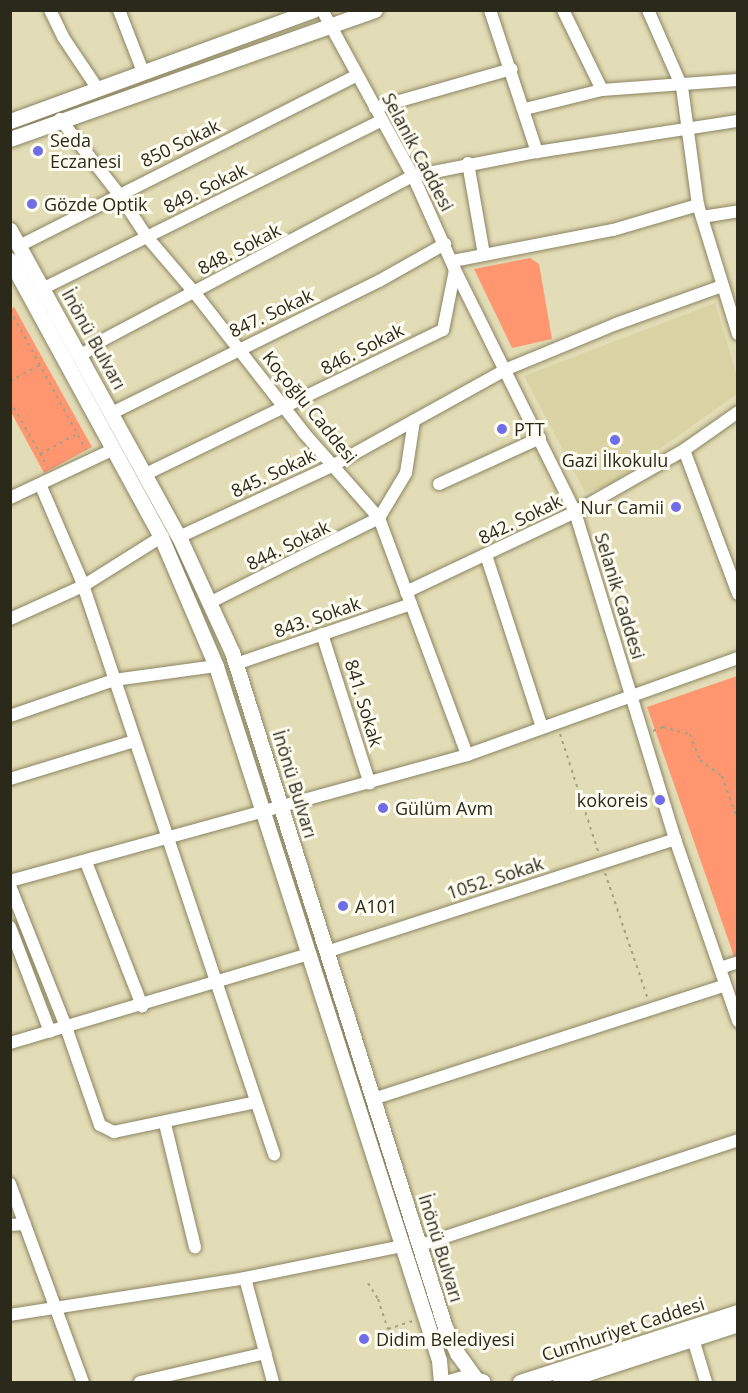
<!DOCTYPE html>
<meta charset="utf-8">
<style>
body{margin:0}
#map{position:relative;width:748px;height:1393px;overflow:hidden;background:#e3ddb7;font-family:"Open Sans",sans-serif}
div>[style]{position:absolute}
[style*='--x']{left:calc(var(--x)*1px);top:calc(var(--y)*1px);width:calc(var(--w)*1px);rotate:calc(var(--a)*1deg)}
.built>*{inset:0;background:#d9d3a5}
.green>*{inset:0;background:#ff9670}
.path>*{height:2px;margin-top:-1px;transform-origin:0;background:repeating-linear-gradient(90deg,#a5a082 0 3px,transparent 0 7.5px)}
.roads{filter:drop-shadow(0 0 2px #8a8461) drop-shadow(0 0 2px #8a8461)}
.minor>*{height:12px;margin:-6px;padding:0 6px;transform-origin:6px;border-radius:6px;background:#fff}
.major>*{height:15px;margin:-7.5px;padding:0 7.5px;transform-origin:7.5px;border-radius:7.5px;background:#fff}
.dots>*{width:16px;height:16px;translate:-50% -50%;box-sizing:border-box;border:3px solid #fffdf2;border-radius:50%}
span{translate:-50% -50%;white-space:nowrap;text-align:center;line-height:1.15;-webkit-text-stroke:6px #fffdf2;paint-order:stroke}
.poi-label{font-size:18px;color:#2b291a}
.left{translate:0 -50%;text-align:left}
.right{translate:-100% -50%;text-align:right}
.street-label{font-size:18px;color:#2b291a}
.frame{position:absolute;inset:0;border:12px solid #2b291a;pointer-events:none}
</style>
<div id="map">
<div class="built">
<div style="clip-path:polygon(715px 303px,737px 376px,737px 394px,609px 485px,585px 492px,524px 376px)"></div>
</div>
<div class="green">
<div style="clip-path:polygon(530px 258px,539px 264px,552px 339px,512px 348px,474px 269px)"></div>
<div style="clip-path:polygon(14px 307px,92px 447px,44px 473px,11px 412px,10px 310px)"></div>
<div style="clip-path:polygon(737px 676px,737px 965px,647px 707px)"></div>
</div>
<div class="path">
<div style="--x:10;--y:310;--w:159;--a:61.5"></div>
<div style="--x:10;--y:381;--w:34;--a:-28"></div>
<div style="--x:10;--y:401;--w:76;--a:60.1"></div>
<div style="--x:40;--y:454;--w:42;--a:-28.4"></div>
<div style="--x:653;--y:731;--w:11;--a:-22"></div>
<div style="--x:663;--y:727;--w:28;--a:15"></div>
<div style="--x:690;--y:734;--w:28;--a:69"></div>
<div style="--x:700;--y:760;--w:27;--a:36"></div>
<div style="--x:722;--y:776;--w:48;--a:70.4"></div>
<div style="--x:560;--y:734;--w:123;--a:72"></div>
<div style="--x:605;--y:873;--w:133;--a:71.2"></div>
<div style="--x:368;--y:1283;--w:19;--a:58"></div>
<div style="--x:378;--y:1299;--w:32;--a:72"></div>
<div style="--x:388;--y:1329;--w:26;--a:-18"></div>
</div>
<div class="roads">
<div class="minor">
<div style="--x:50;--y:10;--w:30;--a:64"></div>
<div style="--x:63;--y:37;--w:63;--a:56.1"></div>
<div style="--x:119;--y:10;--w:66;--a:68.8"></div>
<div style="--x:322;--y:10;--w:189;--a:61.3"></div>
<div style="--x:413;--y:176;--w:103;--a:65.9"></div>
<div style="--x:455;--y:270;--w:270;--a:63.6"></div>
<div style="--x:575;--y:512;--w:342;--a:73"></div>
<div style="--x:675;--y:839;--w:193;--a:70.9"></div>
<div style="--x:490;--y:10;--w:150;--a:71.7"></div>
<div style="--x:563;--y:10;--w:89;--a:64"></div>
<div style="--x:648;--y:10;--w:84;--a:66.2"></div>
<div style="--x:682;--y:87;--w:119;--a:82.3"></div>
<div style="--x:698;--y:205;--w:135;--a:72.8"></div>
<div style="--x:375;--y:108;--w:142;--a:-15.9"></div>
<div style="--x:525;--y:109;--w:79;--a:-13.9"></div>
<div style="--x:602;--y:90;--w:136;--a:-4.2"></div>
<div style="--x:60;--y:119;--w:94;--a:51.9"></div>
<div style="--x:118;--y:193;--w:53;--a:56.6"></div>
<div style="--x:147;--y:237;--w:72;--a:49.5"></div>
<div style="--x:194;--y:292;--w:179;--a:52"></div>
<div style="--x:304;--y:433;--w:113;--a:48.6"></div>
<div style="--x:379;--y:518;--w:253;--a:69.6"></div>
<div style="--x:468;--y:163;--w:93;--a:80.1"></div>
<div style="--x:702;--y:217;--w:36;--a:-9"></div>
<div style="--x:19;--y:246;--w:379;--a:-26.8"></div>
<div style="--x:453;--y:261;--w:163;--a:-11"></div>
<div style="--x:613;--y:230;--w:89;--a:-16.4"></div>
<div style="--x:44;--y:288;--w:377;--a:-26.4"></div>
<div style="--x:82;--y:355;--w:24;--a:-36"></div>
<div style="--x:101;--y:341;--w:353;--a:-27.9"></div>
<div style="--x:413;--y:176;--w:126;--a:-11"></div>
<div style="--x:537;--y:152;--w:203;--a:-8.8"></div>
<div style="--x:112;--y:413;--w:298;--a:-26.3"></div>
<div style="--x:379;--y:281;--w:76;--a:-29.3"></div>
<div style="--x:684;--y:450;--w:154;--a:69.4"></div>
<div style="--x:146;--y:474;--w:330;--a:-25.9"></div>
<div style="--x:443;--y:330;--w:61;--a:-78.7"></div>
<div style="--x:40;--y:484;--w:103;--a:66.7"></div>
<div style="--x:81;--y:579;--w:607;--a:71.45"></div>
<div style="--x:439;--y:484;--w:111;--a:-24.5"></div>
<div style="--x:10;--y:498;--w:113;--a:-25.2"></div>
<div style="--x:179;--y:537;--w:169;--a:-24.9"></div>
<div style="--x:332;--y:466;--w:200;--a:-29"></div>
<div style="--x:507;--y:369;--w:118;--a:-22.4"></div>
<div style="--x:616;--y:324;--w:113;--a:-19.7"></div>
<div style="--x:486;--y:555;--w:181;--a:72"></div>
<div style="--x:406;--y:592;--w:187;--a:-25.3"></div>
<div style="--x:575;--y:512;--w:125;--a:-29.6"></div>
<div style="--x:684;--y:450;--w:66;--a:-35.1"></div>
<div style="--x:211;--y:602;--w:188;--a:-26.6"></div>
<div style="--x:379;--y:518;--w:52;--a:-59"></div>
<div style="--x:406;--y:473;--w:53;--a:-81.3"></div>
<div style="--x:10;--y:619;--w:80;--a:-24.3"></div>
<div style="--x:83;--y:586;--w:92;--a:-32.1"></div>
<div style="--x:322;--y:634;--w:157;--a:72.3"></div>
<div style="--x:236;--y:664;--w:185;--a:-18.9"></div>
<div style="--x:10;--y:716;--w:110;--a:-19.1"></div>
<div style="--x:114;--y:680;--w:103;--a:-7.8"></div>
<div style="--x:10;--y:779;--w:130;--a:-17"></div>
<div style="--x:86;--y:862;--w:155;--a:68.7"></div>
<div style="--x:10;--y:881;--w:474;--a:-15.4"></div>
<div style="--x:467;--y:755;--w:288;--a:-19.7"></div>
<div style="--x:10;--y:886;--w:152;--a:68.3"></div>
<div style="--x:66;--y:1027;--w:104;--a:70.9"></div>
<div style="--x:100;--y:1125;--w:16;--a:27"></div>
<div style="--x:114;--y:1132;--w:145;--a:-11.9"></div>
<div style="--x:10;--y:927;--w:112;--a:69.1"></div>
<div style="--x:326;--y:952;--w:367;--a:-17.9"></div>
<div style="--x:720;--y:968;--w:19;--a:-18"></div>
<div style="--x:10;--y:1043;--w:312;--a:-16.6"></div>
<div style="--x:373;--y:1099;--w:370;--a:-17.9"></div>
<div style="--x:165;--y:1124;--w:127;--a:76.3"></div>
<div style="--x:10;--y:1184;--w:211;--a:69.8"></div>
<div style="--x:10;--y:1225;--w:15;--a:-4"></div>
<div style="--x:421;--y:1245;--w:334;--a:-18.3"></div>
<div style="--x:245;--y:1278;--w:108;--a:74.9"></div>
<div style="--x:10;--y:1315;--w:238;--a:-8.9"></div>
<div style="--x:245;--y:1278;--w:160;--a:-11.5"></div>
<div style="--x:693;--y:1339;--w:45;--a:73.2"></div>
<div style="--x:140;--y:1382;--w:129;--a:-13"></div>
</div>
<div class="major">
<div style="--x:10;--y:121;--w:323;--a:-20.1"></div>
<div style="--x:10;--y:139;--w:387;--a:-19.5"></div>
<div style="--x:10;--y:230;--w:350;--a:61.2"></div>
<div style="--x:179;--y:537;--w:127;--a:65.3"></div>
<div style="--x:232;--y:652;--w:708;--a:72.49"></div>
<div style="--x:445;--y:1327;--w:29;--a:65"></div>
<div style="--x:457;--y:1353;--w:31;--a:54"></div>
<div style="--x:10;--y:260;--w:315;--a:61.4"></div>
<div style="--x:161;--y:537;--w:140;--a:66.9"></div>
<div style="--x:216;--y:666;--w:729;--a:72.19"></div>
<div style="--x:439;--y:1360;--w:22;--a:85"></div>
<div style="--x:449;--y:1382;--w:19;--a:-16"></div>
<div style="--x:467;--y:1377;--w:16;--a:15"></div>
<div style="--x:520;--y:1382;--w:229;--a:-17.8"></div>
<div style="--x:560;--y:1382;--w:187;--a:-18"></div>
</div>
</div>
<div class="dots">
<div style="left:38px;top:151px;background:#6f6de7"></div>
<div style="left:32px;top:204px;background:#6f6de7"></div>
<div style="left:502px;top:429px;background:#6f6de7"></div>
<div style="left:615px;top:440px;background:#6f6de7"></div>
<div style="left:676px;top:507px;background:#6f6de7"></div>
<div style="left:660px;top:800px;background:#6f6de7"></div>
<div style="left:383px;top:808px;background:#6f6de7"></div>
<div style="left:343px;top:906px;background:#6f6de7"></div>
<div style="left:364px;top:1339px;background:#6f6de7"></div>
</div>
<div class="poi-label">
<span class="left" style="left:50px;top:151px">Seda<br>Eczanesi</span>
<span class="left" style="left:44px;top:204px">Gözde Optik</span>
<span class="left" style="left:514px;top:429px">PTT</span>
<span style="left:615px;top:460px">Gazi İlkokulu</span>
<span class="right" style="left:664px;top:507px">Nur Camii</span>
<span class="right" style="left:648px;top:800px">kokoreis</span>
<span class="left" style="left:395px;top:808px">Gülüm Avm</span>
<span class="left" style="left:355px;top:906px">A101</span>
<span class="left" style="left:376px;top:1339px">Didim Belediyesi</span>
</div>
<div class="street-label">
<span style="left:180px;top:143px;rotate:-26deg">850 Sokak</span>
<span style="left:418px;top:152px;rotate:62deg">Selanik Caddesi</span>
<span style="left:205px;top:188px;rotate:-26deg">849. Sokak</span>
<span style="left:239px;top:249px;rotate:-27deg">848. Sokak</span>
<span style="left:271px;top:313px;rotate:-25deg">847. Sokak</span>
<span style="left:94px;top:339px;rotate:61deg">İnönü Bulvarı</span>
<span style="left:362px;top:349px;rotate:-27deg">846. Sokak</span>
<span style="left:310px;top:407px;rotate:51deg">Koçoğlu Caddesi</span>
<span style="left:273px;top:473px;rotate:-25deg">845. Sokak</span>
<span style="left:520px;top:519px;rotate:-26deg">842. Sokak</span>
<span style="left:288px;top:545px;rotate:-26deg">844. Sokak</span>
<span style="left:620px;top:596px;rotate:73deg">Selanik Caddesi</span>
<span style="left:317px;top:617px;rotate:-19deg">843. Sokak</span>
<span style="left:364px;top:703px;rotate:73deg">841. Sokak</span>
<span style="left:295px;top:784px;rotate:73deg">İnönü Bulvarı</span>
<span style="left:495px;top:878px;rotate:-18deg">1052. Sokak</span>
<span style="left:441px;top:1248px;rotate:73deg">İnönü Bulvarı</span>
<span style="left:623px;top:1329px;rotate:-18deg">Cumhuriyet Caddesi</span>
</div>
<div class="frame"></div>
</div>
